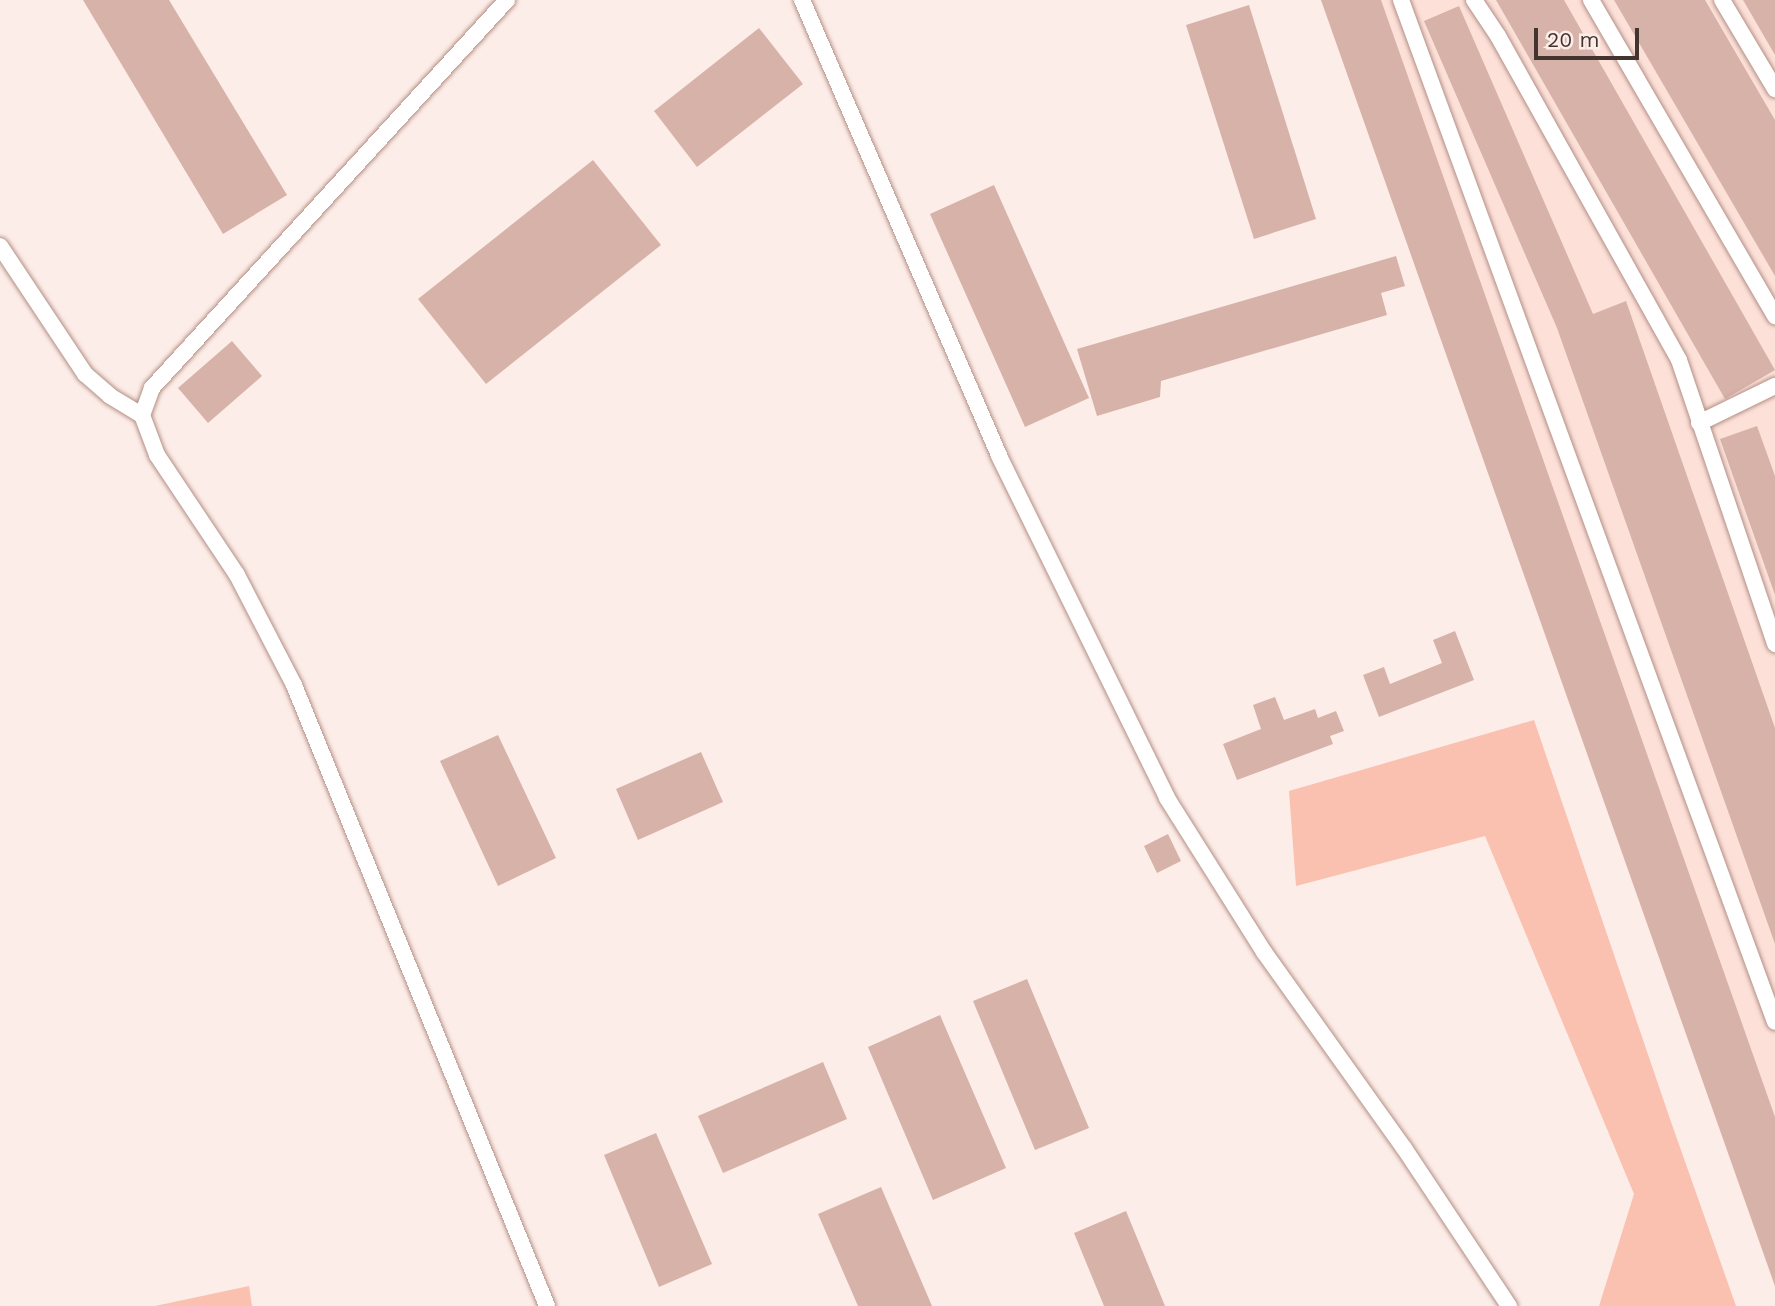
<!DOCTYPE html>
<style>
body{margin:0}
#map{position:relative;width:1775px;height:1306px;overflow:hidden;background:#fdede8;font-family:"Work Sans",sans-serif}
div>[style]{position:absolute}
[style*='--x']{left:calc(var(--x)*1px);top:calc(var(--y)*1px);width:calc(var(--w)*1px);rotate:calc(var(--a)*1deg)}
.built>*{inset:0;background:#fde1d9}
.green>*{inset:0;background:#fac0b0}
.building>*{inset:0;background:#d7b2a8}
.roads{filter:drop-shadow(0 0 2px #b38f85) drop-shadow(0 0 2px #b38f85)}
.service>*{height:16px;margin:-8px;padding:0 8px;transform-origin:8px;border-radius:8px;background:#fff}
span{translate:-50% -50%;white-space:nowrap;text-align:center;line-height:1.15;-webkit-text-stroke:5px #fdede8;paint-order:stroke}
.scale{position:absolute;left:1534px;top:28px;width:105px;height:32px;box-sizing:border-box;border:4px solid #433430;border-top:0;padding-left:9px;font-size:21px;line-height:24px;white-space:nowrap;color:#433430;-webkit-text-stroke:5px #fdede8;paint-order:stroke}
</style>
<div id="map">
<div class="built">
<div style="clip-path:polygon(1321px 0,1775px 0,1775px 1287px)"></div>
</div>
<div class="green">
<div style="clip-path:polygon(1534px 720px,1670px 1119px,1736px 1306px,1599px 1306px,1634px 1194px,1485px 836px,1296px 886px,1289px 791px)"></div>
<div style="clip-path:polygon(249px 1286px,252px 1306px,155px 1306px)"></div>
</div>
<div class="building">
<div style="clip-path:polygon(83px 0,169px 0,287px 195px,223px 234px)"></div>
<div style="clip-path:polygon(1321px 0,1381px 0,1775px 1117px,1775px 1286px)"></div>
<div style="clip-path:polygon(1496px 0,1564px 0,1775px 370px,1725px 399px)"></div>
<div style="clip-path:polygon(1614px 0,1705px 0,1775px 120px,1775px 276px)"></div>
<div style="clip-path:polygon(1743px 0,1775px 0,1775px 55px)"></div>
<div style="clip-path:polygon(1249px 5px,1316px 219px,1254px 239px,1186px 25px)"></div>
<div style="clip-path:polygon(1459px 6px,1593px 314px,1626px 301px,1775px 728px,1775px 944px,1557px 328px,1424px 21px)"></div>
<div style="clip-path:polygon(759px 28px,803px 84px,697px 167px,654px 111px)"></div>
<div style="clip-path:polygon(593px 160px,661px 245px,486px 384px,418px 299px)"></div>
<div style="clip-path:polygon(994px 185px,1089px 398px,1025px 427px,930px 214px)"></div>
<div style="clip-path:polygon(1396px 256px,1405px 286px,1381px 293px,1387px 315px,1161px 381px,1160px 397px,1097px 416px,1077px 349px)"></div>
<div style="clip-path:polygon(232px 341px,262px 376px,208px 423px,178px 388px)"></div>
<div style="clip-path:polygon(1757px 426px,1775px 476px,1775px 595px,1720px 439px)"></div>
<div style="clip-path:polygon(1455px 631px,1474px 680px,1379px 717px,1363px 675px,1384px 667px,1390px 684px,1442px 663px,1433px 640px)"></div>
<div style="clip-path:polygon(1275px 697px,1284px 720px,1315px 709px,1318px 718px,1336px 711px,1344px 731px,1330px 736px,1333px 744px,1237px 780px,1223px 744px,1261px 729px,1253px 705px)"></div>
<div style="clip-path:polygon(498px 735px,556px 858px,498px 886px,440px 761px)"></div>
<div style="clip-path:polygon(701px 752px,723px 802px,638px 840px,616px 789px)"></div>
<div style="clip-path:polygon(1168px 834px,1181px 861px,1157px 873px,1144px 846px)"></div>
<div style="clip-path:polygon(1027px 979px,1089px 1128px,1035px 1150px,973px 1001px)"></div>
<div style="clip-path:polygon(940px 1015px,1006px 1168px,933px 1200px,868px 1047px)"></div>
<div style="clip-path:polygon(823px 1062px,847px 1119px,723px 1173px,698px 1116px)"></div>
<div style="clip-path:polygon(656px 1133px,712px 1264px,659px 1287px,604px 1155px)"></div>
<div style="clip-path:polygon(881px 1187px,932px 1306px,858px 1306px,818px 1214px)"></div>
<div style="clip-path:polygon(1126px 1211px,1165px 1306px,1104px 1306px,1074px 1233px)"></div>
</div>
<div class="roads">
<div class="service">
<div style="--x:507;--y:0;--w:526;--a:132.46"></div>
<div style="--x:152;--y:388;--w:29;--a:110"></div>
<div style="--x:142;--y:415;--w:43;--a:69.4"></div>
<div style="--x:157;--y:455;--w:144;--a:56.3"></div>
<div style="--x:237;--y:575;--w:124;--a:62.6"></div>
<div style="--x:294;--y:685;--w:671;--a:67.83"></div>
<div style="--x:802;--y:0;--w:497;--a:66.6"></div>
<div style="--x:999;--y:456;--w:381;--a:63.8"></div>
<div style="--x:1167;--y:798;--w:182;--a:57.8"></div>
<div style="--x:1264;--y:952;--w:241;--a:54.5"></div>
<div style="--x:1404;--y:1148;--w:190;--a:56.4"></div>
<div style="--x:1401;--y:0;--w:1088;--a:69.9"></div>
<div style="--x:1474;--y:0;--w:43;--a:56.3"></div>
<div style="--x:1498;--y:36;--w:371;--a:60.8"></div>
<div style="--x:1679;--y:360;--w:300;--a:71.3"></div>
<div style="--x:1591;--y:0;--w:366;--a:59.8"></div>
<div style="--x:1722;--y:0;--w:104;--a:59.2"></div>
<div style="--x:0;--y:246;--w:154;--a:56.4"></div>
<div style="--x:85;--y:374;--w:33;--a:41"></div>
<div style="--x:110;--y:396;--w:37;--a:31"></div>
<div style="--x:1699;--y:423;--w:85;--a:-26"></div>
</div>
</div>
<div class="scale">20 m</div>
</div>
